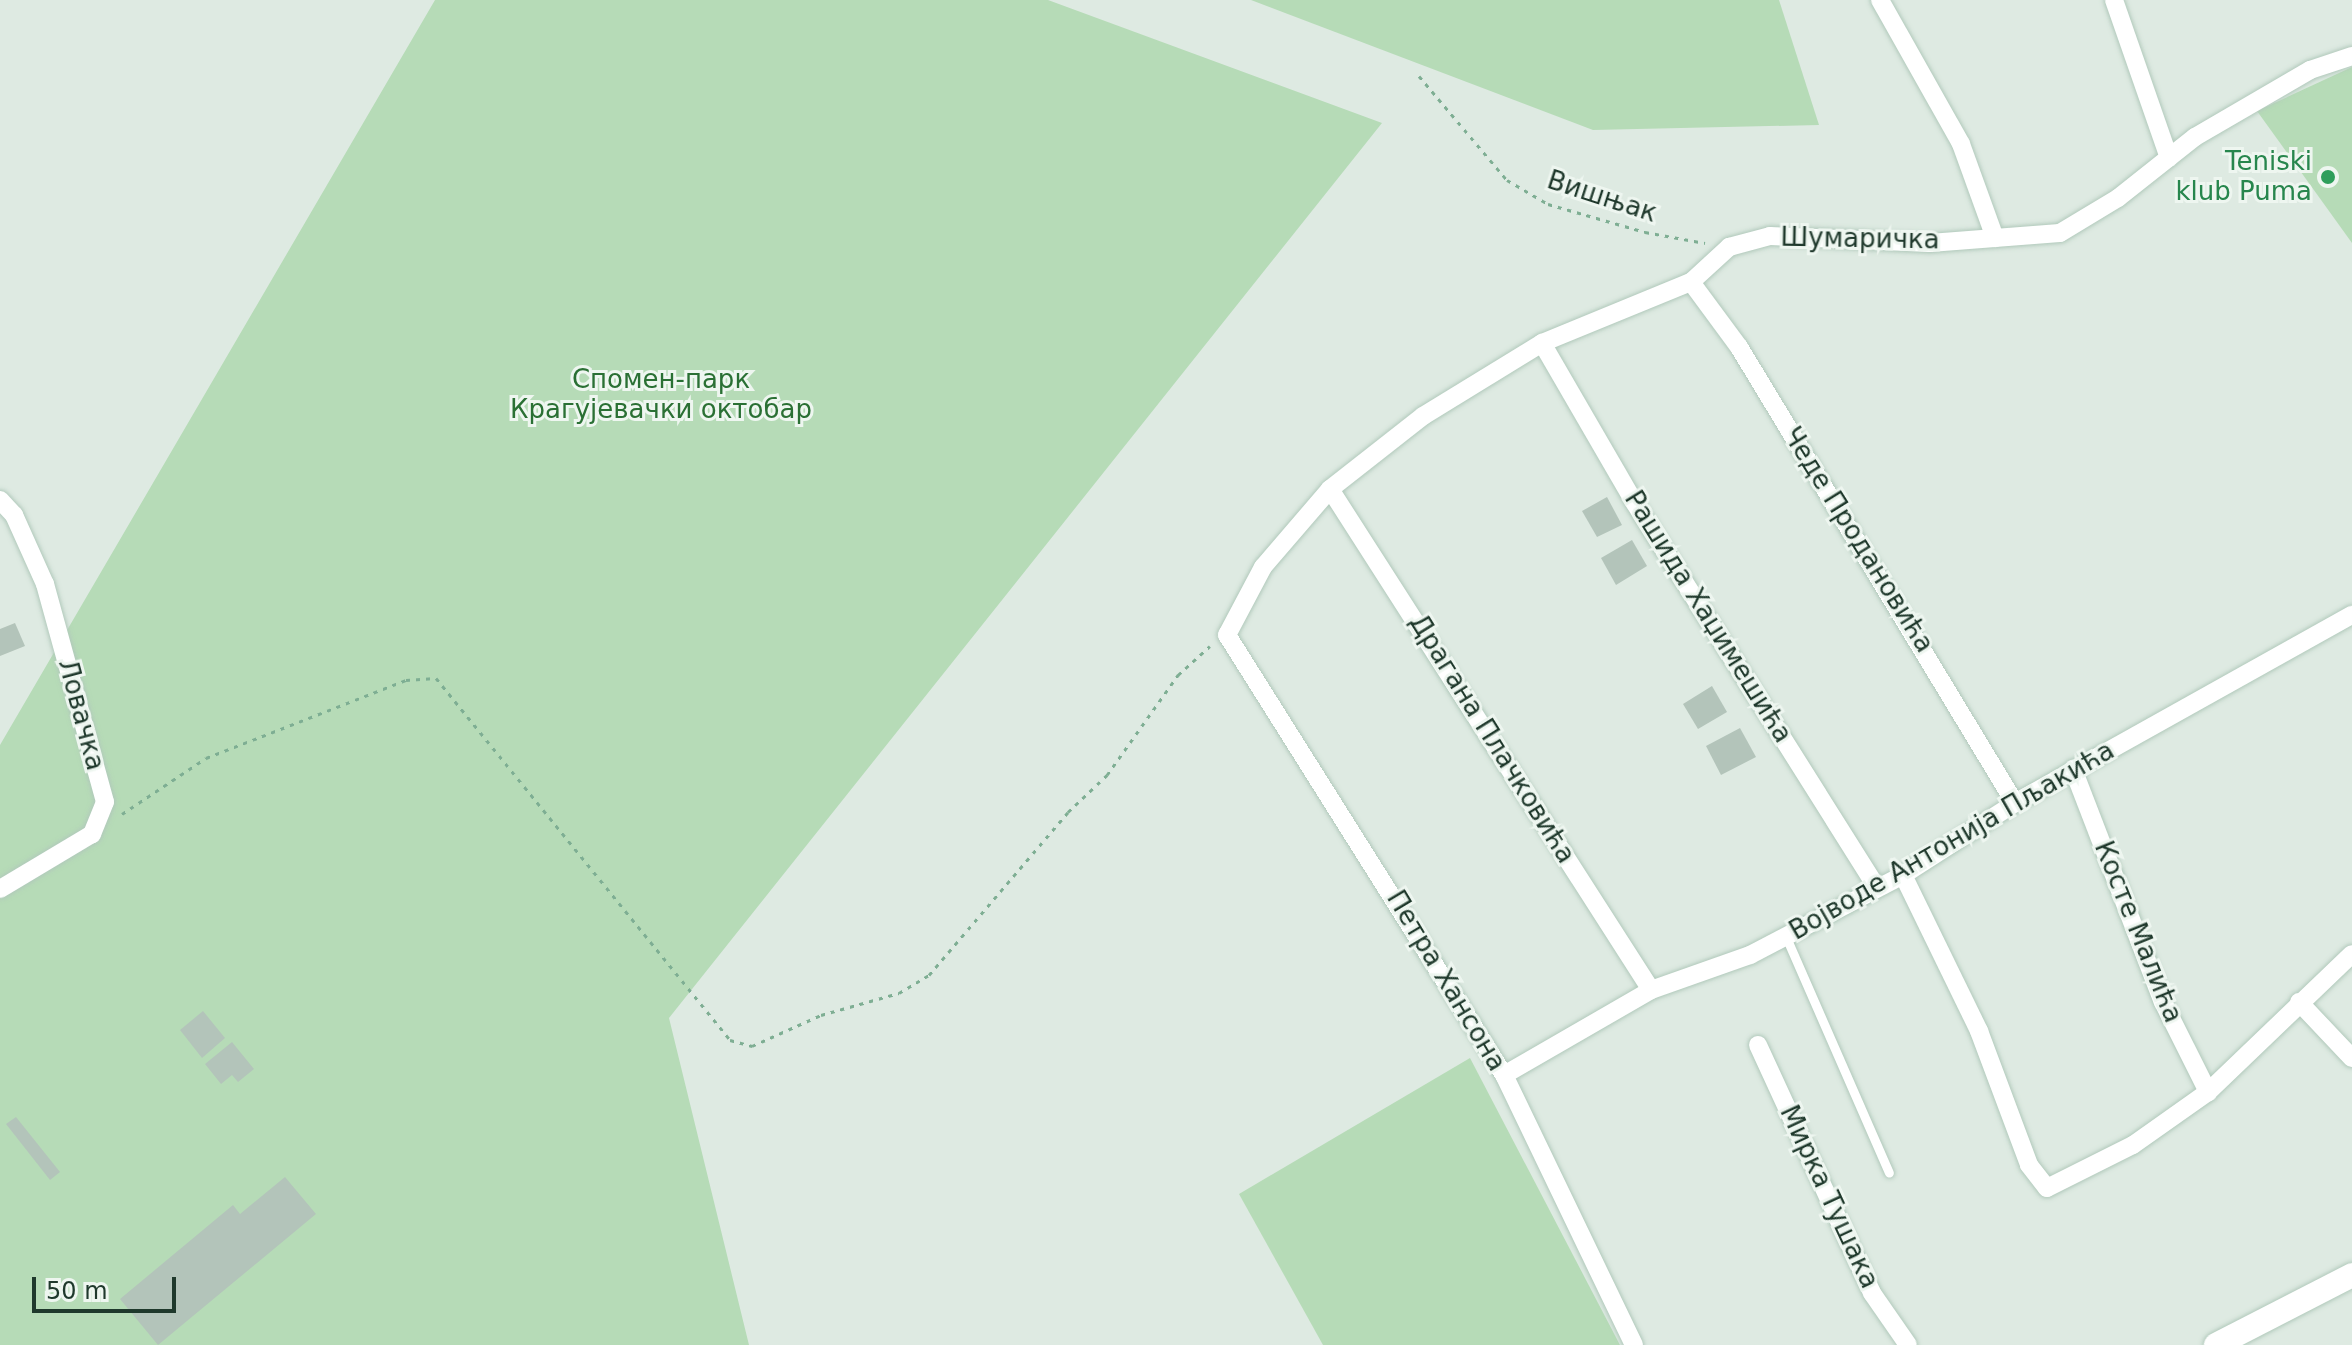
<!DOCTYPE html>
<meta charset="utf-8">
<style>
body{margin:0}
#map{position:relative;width:2352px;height:1345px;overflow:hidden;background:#deeae2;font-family:"DejaVu Sans",sans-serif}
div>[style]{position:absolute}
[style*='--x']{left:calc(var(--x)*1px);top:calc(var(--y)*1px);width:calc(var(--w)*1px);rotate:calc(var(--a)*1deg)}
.green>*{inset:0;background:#b6dbb7}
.building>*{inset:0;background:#b3c4ba}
.path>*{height:3px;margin-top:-1.5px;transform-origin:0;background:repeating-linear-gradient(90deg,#7eae93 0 4px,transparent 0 10px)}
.roads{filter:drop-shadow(0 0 2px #b1c9bb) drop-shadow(0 0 2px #b1c9bb)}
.service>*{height:9px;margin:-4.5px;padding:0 4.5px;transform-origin:4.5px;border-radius:4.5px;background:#fff}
.minor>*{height:18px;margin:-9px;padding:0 9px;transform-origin:9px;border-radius:9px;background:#fff}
.secondary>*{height:24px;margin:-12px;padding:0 12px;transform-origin:12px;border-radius:12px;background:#fff}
.dots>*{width:22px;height:22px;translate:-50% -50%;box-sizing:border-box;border:4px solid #eef6f0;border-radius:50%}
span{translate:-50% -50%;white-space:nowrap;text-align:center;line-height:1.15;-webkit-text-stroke:6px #eef6f0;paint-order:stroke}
.leisure-label{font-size:26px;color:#27864d}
.right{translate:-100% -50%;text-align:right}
.street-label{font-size:26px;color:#1f392c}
.park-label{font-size:26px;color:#2a7034}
.scale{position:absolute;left:32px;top:1277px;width:144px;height:36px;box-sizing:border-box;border:4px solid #1f392c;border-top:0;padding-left:10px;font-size:24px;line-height:28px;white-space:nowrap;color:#1f392c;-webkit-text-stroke:6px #eef6f0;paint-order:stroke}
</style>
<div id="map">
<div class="green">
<div style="clip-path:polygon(435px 0,1048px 0,1382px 123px,669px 1018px,749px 1345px,0 1345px,0 745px)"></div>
<div style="clip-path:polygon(1251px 0,1779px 0,1819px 125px,1593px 130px)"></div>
<div style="clip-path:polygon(2352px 67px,2352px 243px,2257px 111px)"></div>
<div style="clip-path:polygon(1470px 1058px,1620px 1345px,1323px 1345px,1239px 1194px)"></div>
</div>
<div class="building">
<div style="clip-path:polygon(1607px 497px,1622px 525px,1597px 537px,1582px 511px)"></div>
<div style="clip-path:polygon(1632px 540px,1647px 566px,1616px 585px,1601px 558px)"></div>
<div style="clip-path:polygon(15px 623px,25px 646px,0 656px,0 629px)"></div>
<div style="clip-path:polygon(1712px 686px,1727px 712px,1698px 729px,1683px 704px)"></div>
<div style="clip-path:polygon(1740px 728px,1756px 757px,1721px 775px,1706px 746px)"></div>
<div style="clip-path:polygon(203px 1011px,225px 1038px,202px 1058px,180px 1030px)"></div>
<div style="clip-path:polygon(232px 1042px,254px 1069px,238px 1082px,232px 1075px,221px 1084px,205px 1064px)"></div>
<div style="clip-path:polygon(16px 1117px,60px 1172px,50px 1180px,6px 1124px)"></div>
<div style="clip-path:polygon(285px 1177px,316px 1214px,158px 1345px,120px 1299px,233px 1205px,240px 1214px)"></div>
</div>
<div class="path">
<div style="--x:1419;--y:76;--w:136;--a:49.8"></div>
<div style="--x:1507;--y:180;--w:48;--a:30.3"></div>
<div style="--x:1548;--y:204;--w:101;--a:16.1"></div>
<div style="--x:1645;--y:232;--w:61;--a:10.4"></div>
<div style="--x:122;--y:814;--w:101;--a:-33.7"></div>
<div style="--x:206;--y:758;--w:215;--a:-21.3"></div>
<div style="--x:406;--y:680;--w:30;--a:-4"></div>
<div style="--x:436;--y:678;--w:466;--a:50.9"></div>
<div style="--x:730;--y:1040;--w:23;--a:15"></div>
<div style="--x:752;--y:1046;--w:76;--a:-24.2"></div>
<div style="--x:821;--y:1015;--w:81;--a:-15.8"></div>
<div style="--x:899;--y:993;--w:35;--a:-31"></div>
<div style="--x:929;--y:975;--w:214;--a:-49.5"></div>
<div style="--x:1068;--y:812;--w:54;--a:-43.5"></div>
<div style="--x:1107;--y:775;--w:123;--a:-54.6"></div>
<div style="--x:1178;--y:675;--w:43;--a:-42.2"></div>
</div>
<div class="roads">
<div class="service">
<div style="--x:1786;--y:937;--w:257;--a:66.4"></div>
</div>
<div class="minor">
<div style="--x:1880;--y:0;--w:165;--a:60.6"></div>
<div style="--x:1961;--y:144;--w:100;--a:70.1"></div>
<div style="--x:2114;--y:0;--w:167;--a:70.8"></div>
<div style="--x:1691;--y:282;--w:81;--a:53.6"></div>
<div style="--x:1739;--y:347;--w:533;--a:58.82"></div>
<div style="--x:1542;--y:343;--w:184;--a:59.9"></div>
<div style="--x:1634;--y:502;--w:456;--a:57.8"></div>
<div style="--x:1330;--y:489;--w:595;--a:57.35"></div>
<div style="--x:0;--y:500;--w:21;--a:47"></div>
<div style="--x:14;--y:515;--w:76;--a:65.8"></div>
<div style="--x:45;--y:584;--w:226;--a:74.6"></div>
<div style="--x:105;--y:802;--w:35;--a:112"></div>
<div style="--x:92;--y:834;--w:107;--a:149.1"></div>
<div style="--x:2073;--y:769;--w:250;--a:68.9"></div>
<div style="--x:2163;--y:1002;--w:101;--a:63.4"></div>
<div style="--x:1903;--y:875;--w:174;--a:64"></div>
<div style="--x:1979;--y:1031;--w:143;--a:69.5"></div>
<div style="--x:2029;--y:1165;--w:29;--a:52"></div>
<div style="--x:2047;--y:1188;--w:96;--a:-26.6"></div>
<div style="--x:2133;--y:1145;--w:92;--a:-35.2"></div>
<div style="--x:2208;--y:1092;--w:199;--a:-43.8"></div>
<div style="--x:2299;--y:1002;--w:77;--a:46.6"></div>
<div style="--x:1758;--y:1045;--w:273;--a:65.3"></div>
<div style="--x:1872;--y:1293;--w:63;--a:55.3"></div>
<div style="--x:1504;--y:1075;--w:170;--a:-30"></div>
<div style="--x:1651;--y:990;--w:105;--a:-19.5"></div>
<div style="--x:1750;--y:955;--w:173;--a:-27.6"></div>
<div style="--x:1903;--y:875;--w:133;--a:-32.7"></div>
<div style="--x:2015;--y:803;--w:386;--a:-29.2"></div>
<div style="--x:1634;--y:1345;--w:300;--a:-115.7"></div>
<div style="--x:1504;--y:1075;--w:520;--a:-122.19"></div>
<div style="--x:1227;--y:635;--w:77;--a:-62.1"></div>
<div style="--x:1263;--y:567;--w:103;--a:-49.3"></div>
<div style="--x:1330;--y:489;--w:118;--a:-38.1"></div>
<div style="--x:1423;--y:416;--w:140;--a:-31.5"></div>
<div style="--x:1542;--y:343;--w:161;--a:-22.3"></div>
<div style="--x:1691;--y:282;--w:52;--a:-42.6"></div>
<div style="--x:1729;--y:247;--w:42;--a:-15"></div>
<div style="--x:1770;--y:236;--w:160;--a:2.5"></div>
<div style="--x:1930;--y:243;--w:130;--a:-4.4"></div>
<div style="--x:2060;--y:233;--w:68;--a:-31.1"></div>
<div style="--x:2118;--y:198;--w:98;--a:-38.4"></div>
<div style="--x:2195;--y:137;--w:133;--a:-30.2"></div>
<div style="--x:2310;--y:70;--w:44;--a:-18.4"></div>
</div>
<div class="secondary">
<div style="--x:2216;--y:1345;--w:153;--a:-27.2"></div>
</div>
</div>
<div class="dots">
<div style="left:2328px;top:177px;background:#2e9e5b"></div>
</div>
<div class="leisure-label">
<span class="right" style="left:2312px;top:177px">Teniski<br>klub Puma</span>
</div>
<div class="street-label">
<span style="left:1602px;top:197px;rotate:18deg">Вишњак</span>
<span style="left:1860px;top:239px;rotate:1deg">Шумаричка</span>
<span style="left:1858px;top:540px;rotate:58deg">Чеде Продановића</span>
<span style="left:1708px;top:617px;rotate:58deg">Рашида Хаџимешића</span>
<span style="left:81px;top:715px;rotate:75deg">Ловачка</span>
<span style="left:1492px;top:739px;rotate:58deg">Драгана Плачковића</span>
<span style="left:1952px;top:841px;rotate:-30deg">Војводе Антонија Пљакића</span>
<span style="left:2138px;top:932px;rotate:68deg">Косте Малића</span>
<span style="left:1446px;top:981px;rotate:59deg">Петра Хансона</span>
<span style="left:1829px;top:1197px;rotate:65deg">Мирка Тушака</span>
</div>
<div class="park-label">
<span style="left:661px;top:395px">Спомен-парк<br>Крагујевачки октобар</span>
</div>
<div class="scale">50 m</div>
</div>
